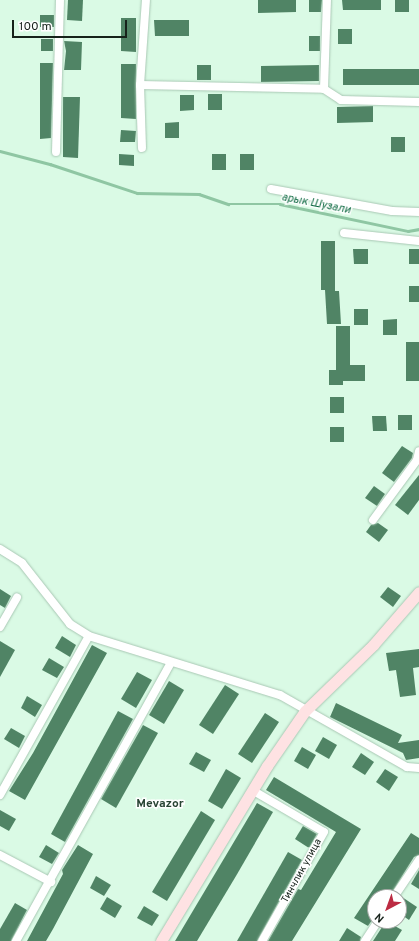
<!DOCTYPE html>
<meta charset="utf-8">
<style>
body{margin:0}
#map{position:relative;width:419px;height:941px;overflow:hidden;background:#dafae5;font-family:Overpass,sans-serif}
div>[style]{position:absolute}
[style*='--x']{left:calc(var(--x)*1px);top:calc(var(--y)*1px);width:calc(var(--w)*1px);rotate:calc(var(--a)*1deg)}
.stream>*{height:2.5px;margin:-1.25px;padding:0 1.25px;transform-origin:1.25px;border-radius:1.25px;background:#8fc6a3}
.building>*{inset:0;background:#508465}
.roads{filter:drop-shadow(0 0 1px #a9c8b4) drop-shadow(0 0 1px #a9c8b4)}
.street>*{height:8px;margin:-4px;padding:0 4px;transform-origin:4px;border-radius:4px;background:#fff}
.secondary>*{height:11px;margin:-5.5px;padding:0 5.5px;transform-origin:5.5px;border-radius:5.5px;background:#fee2e3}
span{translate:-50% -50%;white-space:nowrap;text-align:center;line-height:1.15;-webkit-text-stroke:3px #fff;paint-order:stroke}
.street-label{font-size:10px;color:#16221a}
.water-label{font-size:11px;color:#05653b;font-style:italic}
.quarter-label{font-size:12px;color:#294434;font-weight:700}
.north{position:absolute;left:367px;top:889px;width:40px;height:40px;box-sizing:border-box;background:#fff;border:1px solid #a2a7a3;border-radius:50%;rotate:221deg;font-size:11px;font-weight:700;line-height:16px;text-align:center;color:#16221a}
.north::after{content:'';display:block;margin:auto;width:14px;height:18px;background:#bc2b42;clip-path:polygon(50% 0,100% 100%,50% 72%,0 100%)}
.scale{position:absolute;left:12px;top:20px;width:115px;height:18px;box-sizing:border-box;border:2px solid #16221a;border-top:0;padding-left:5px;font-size:12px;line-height:14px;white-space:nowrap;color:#16221a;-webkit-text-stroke:3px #fff;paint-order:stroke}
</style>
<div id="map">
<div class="stream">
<div style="--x:0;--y:151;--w:52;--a:14.6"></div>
<div style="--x:50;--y:164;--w:92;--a:18.4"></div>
<div style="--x:137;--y:193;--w:62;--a:0.9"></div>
<div style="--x:199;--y:194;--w:31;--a:19"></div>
<div style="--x:228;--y:204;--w:52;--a:0"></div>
<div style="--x:280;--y:204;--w:131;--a:11.9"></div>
<div style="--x:408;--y:231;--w:11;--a:-10"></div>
</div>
<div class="building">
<div style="clip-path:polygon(68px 0,83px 0,82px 21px,67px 20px)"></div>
<div style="clip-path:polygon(258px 0,296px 0,296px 12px,258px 13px)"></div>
<div style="clip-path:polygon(309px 0,322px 0,321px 12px,309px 12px)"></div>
<div style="clip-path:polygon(342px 0,381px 0,381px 10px,343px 10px)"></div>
<div style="clip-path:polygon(395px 0,409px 0,409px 12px,395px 12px)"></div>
<div style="clip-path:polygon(40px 15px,54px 15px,54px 27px,40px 27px)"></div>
<div style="clip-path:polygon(121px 18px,136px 18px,136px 52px,121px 51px)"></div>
<div style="clip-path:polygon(154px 20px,189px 20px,189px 36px,155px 36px)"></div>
<div style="clip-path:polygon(338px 29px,352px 29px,352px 44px,338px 44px)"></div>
<div style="clip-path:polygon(309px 36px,320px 36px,320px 51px,309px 51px)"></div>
<div style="clip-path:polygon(41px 39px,53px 39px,53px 51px,41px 51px)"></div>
<div style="clip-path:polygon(64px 41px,82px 42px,81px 70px,64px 70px,66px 51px)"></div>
<div style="clip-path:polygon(40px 63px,53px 63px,51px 138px,40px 139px)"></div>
<div style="clip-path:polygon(121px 64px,136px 64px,136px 119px,121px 118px)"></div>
<div style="clip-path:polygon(197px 65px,211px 65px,211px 80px,197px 80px)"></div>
<div style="clip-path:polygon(319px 65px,319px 81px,261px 82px,261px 66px)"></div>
<div style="clip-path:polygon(343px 69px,419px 69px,419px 85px,343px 85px)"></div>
<div style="clip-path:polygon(208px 94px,222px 94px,222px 110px,208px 110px)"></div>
<div style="clip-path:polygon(180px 95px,194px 95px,194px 110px,180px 111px)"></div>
<div style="clip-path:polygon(63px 97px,80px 97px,78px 158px,63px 157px)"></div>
<div style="clip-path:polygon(373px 106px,373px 122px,337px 123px,337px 107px)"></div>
<div style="clip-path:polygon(179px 122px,179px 138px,165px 138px,165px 123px)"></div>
<div style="clip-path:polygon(121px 130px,136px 131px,135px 142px,120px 142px)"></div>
<div style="clip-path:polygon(391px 137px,405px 137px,405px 152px,391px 152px)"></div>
<div style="clip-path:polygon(119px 154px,134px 155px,134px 166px,119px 165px)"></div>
<div style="clip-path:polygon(212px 154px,226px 154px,226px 170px,212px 170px)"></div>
<div style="clip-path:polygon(240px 154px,254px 154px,254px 170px,240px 170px)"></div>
<div style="clip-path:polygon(321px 241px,335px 241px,335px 291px,339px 291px,341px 324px,327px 324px,325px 290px,321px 290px)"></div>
<div style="clip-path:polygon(353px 249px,368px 249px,368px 264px,354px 264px)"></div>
<div style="clip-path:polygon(409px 249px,419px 249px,419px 264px,409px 264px)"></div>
<div style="clip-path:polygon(409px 286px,419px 286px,419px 302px,409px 302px)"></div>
<div style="clip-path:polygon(354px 309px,368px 309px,368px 325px,354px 325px)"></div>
<div style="clip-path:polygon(397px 319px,397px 335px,383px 335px,383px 320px)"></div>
<div style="clip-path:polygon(336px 326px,350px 326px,350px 365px,365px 365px,365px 381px,343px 381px,343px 385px,329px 385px,329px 370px,336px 370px)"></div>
<div style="clip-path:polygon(406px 342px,419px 342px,419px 381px,406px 381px)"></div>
<div style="clip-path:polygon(330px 397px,344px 397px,344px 413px,330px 413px)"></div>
<div style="clip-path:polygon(398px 415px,412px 415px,412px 430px,398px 430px)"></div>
<div style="clip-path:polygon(372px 416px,386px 416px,387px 431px,373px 431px)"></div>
<div style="clip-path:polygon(330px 427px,344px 427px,344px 442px,330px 442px)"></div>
<div style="clip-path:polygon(402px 446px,413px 453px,412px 458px,394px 482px,382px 473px)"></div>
<div style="clip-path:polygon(419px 475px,419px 500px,408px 515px,395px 505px)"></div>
<div style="clip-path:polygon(374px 486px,385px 494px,377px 506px,365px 498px)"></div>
<div style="clip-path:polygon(378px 523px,388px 530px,379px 542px,366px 532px,371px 525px)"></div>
<div style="clip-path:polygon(388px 587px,401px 596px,393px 607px,380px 597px)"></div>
<div style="clip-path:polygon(0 589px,11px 596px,5px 608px,0 605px)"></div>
<div style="clip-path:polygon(62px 636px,76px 645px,70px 657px,55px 648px)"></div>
<div style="clip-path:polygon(0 641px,15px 650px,0 677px)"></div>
<div style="clip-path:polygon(92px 645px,107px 653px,25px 800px,9px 791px,33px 753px)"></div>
<div style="clip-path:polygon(419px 649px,419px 667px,413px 668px,416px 695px,400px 697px,396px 670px,389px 671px,386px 653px)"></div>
<div style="clip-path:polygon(49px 658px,64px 667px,57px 678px,42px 670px)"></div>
<div style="clip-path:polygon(137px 672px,152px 680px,136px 708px,121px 699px)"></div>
<div style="clip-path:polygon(169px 681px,184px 690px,164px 724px,149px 715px)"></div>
<div style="clip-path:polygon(225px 685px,239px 694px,213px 734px,199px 725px)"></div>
<div style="clip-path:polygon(27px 696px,42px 705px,35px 717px,21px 708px)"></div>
<div style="clip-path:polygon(336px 703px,402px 735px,398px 743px,419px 740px,419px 758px,406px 760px,403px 753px,330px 717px)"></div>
<div style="clip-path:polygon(118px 711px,133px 719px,65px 842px,51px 834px)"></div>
<div style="clip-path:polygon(265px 713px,279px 722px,252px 763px,238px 754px)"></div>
<div style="clip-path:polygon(143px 725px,158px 733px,116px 808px,101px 799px)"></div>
<div style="clip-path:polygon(11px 728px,25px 736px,19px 748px,4px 739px)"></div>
<div style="clip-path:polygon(323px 737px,337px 745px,329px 759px,315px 751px)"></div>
<div style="clip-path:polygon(302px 747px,316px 755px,308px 769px,294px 761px)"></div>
<div style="clip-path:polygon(196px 752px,211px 760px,204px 772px,189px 764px)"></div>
<div style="clip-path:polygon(361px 753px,374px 762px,365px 775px,352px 767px)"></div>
<div style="clip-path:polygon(226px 769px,241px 778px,222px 809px,208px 801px)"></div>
<div style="clip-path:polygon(385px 769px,398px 777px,389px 791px,376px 782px)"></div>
<div style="clip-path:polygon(274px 777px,361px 829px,292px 941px,268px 941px,298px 889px,301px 890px,336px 832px,266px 790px)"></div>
<div style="clip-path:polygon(257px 803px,273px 812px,236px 876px,197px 941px,175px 941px)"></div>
<div style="clip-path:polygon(0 810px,16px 819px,9px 831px,0 826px)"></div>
<div style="clip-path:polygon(201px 811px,215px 820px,167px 901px,152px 892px)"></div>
<div style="clip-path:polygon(303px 826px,317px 834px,309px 848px,295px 839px)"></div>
<div style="clip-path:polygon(411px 833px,419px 838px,419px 855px,414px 857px,389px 897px,375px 897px,375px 916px,368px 926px,354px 918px)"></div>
<div style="clip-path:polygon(46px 845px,59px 853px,52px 864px,39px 857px)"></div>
<div style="clip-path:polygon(78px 845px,93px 854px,53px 929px,46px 941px,27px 941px,63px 874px,62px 870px)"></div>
<div style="clip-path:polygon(288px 852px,302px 860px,257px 941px,237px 941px)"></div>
<div style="clip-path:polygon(419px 870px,419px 889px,411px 884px)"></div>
<div style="clip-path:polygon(96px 876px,111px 885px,104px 896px,90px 888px)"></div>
<div style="clip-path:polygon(107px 897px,122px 906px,115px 918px,100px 909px)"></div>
<div style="clip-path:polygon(402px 897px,417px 907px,409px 920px,399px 913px,399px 899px)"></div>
<div style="clip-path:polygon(15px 903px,27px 910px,11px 941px,0 941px,0 929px)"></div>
<div style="clip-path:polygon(144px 906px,159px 915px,152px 926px,137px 918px)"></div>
<div style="clip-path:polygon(386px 921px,402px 930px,395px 941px,373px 941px)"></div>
<div style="clip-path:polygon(347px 928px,361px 937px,360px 941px,339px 941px)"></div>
</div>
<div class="roads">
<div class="street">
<div style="--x:140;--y:85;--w:184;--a:1.2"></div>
<div style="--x:324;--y:89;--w:20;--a:33"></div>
<div style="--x:341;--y:100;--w:78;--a:1.5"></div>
<div style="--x:324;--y:89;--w:89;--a:-88.1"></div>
<div style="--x:142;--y:148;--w:63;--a:-91.8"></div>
<div style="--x:140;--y:85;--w:85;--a:-86"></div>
<div style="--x:56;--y:152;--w:152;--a:-88.5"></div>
<div style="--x:271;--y:189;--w:123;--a:10.3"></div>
<div style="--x:392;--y:211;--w:27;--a:2"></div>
<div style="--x:344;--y:233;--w:75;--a:6.1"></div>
<div style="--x:373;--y:520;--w:74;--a:-53.7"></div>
<div style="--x:417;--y:460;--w:9;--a:-77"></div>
<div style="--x:0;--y:549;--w:26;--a:32"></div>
<div style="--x:22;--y:563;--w:78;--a:51.8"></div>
<div style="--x:70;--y:624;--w:22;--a:32"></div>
<div style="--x:89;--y:636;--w:200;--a:17.2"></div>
<div style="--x:280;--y:695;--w:146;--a:29.6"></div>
<div style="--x:407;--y:767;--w:12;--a:5"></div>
<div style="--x:0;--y:627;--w:34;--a:-60"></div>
<div style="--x:252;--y:790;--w:83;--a:30.3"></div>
<div style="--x:324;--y:832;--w:125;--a:119.6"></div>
<div style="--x:0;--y:795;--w:182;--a:-60.8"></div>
<div style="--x:0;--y:855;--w:58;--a:27.9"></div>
<div style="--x:394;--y:897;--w:45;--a:-56"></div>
<div style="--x:16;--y:941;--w:319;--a:-60.9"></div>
<div style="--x:365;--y:941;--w:24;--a:-57"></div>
</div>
<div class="secondary">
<div style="--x:161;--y:941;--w:205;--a:-58.8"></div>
<div style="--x:267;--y:766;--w:67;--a:-55.4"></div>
<div style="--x:305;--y:711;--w:95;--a:-44.1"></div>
<div style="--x:373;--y:645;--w:70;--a:-49"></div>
</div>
</div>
<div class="street-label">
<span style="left:302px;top:871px;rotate:-61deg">Тинчлик улица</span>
</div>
<div class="water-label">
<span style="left:316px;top:204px;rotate:11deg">арык Шузали</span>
</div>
<div class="quarter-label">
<span style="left:160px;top:805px">Mevazor</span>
</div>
<div class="north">N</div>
<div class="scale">100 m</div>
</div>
